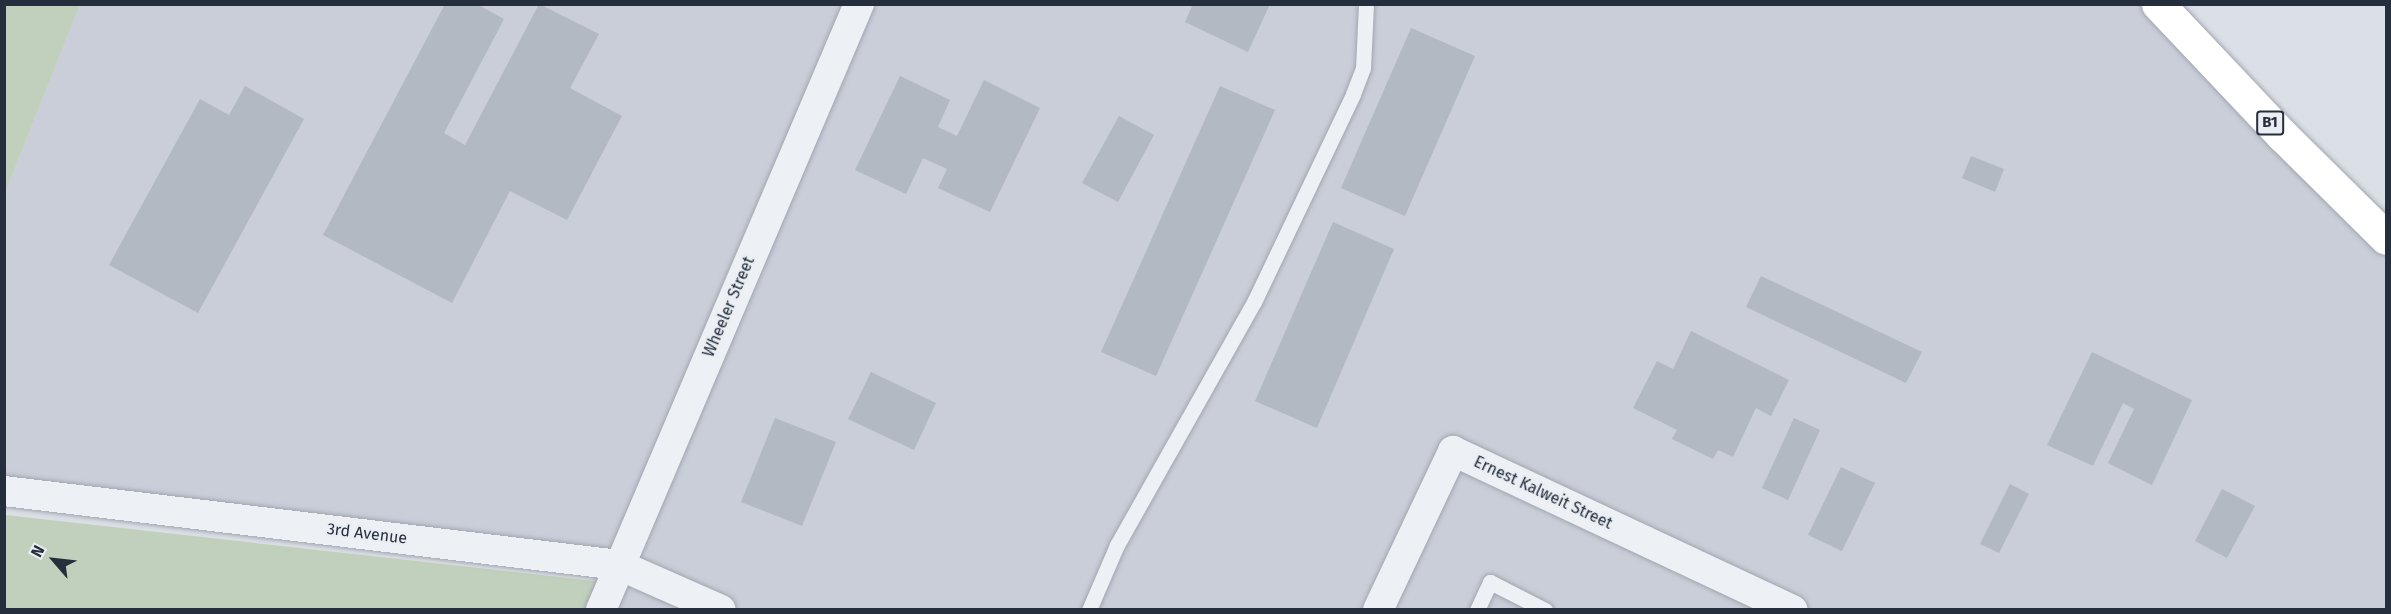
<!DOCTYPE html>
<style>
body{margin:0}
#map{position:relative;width:2391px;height:614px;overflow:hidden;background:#dbdfe6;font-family:"Fira Sans",sans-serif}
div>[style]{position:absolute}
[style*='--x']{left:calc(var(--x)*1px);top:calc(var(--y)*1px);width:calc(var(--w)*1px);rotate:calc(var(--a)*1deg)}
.built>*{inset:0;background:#c9ced8}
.green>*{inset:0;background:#c1d0bc}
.building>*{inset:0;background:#b2b9c3}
.roads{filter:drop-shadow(0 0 2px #a1a6b0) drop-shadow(0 0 2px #a1a6b0)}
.lane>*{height:15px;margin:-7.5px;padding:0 7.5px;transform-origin:7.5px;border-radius:7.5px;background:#edf0f4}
.street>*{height:30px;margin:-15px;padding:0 15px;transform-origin:15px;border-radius:15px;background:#edf0f4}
.highway>*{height:33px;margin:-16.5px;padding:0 16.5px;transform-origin:16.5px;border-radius:16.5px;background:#fff}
span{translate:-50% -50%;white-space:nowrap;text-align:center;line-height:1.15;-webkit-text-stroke:4.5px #eaeef4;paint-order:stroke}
.shield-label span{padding:2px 4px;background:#eaeef4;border:2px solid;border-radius:4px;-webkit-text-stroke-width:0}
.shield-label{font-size:15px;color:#252e3c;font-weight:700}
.street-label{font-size:16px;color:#252e3c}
.frame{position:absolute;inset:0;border:6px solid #252e3c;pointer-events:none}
.north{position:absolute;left:24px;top:530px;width:60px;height:60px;-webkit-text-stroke:4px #eaeef4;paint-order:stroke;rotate:298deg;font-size:16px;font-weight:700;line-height:24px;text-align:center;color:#252e3c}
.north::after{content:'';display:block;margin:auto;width:21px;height:27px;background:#252e3c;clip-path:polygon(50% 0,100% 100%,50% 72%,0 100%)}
</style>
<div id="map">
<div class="built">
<div style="clip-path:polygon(80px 5px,2158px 5px,2386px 238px,2386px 609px,601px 609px,619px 565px,5px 491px,5px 193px)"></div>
</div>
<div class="green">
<div style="clip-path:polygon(5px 4px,80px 5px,5px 193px,4px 5px)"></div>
<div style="clip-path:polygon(5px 515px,612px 583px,601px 610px,5px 610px)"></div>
</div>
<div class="building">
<div style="clip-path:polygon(445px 4px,477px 4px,504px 19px,444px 133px,465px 145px,539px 4px,599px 34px,570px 88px,622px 116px,567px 220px,510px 191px,452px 303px,323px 235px)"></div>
<div style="clip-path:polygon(1193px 4px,1270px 4px,1248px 52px,1185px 22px)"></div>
<div style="clip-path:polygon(1411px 28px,1475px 56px,1405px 216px,1341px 188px)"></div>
<div style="clip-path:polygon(900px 76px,950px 100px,938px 127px,957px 136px,984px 80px,1040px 108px,990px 212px,938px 188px,947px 169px,923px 158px,906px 194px,855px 170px)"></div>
<div style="clip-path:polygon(245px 86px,304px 119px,198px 313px,109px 265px,200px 99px,229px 115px)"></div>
<div style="clip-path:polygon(1220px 86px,1275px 110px,1156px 376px,1101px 352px)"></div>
<div style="clip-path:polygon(1119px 116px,1154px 135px,1118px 202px,1082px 183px)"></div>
<div style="clip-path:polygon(1971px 156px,2004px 169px,1995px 192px,1962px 178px)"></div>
<div style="clip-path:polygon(1333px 222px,1394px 249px,1317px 428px,1255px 401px)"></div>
<div style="clip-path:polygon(1761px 276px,1922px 352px,1906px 383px,1746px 307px)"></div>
<div style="clip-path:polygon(1691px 331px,1789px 380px,1771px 416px,1756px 408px,1733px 457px,1718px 450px,1713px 459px,1672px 439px,1677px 430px,1633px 408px,1657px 361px,1673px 369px)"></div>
<div style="clip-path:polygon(2092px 352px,2192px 400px,2152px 485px,2108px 463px,2134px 409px,2123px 403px,2093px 466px,2047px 445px)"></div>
<div style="clip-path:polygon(871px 372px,936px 403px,914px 450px,848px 419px)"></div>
<div style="clip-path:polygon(775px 418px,836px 442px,802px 526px,741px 502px)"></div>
<div style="clip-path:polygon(1794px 418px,1820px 430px,1788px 500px,1762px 488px)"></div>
<div style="clip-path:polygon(1841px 467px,1875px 483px,1842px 551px,1808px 535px)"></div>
<div style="clip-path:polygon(2010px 484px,2029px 494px,1999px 553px,1980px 544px)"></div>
<div style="clip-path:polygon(2222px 489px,2255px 506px,2227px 558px,2195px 541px)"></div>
</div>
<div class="roads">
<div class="lane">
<div style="--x:1089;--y:610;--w:71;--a:-66.7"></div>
<div style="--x:1117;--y:545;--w:279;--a:-60.6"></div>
<div style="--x:1254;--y:302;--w:230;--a:-64.5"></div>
<div style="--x:1353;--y:94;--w:28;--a:-69"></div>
<div style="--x:1363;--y:68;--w:64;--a:-87.3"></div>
<div style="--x:1477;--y:610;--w:31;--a:-65"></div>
<div style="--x:1490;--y:582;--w:62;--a:27"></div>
</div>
<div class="street">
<div style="--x:4;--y:491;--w:619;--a:6.86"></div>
<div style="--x:619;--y:565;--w:111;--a:23.8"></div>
<div style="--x:601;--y:610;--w:659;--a:-66.94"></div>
<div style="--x:1378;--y:610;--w:176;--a:-64.7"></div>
<div style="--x:1453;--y:451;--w:375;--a:25.1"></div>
</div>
<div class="highway">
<div style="--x:2158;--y:4;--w:180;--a:46.6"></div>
<div style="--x:2282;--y:135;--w:146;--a:44.7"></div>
</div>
</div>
<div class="shield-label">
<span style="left:2270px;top:123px">B1</span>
</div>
<div class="street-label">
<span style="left:729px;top:307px;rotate:-67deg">Wheeler Street</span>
<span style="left:1543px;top:493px;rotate:25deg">Ernest Kalweit Street</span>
<span style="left:367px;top:534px;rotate:7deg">3rd Avenue</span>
</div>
<div class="frame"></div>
<div class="north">N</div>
</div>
